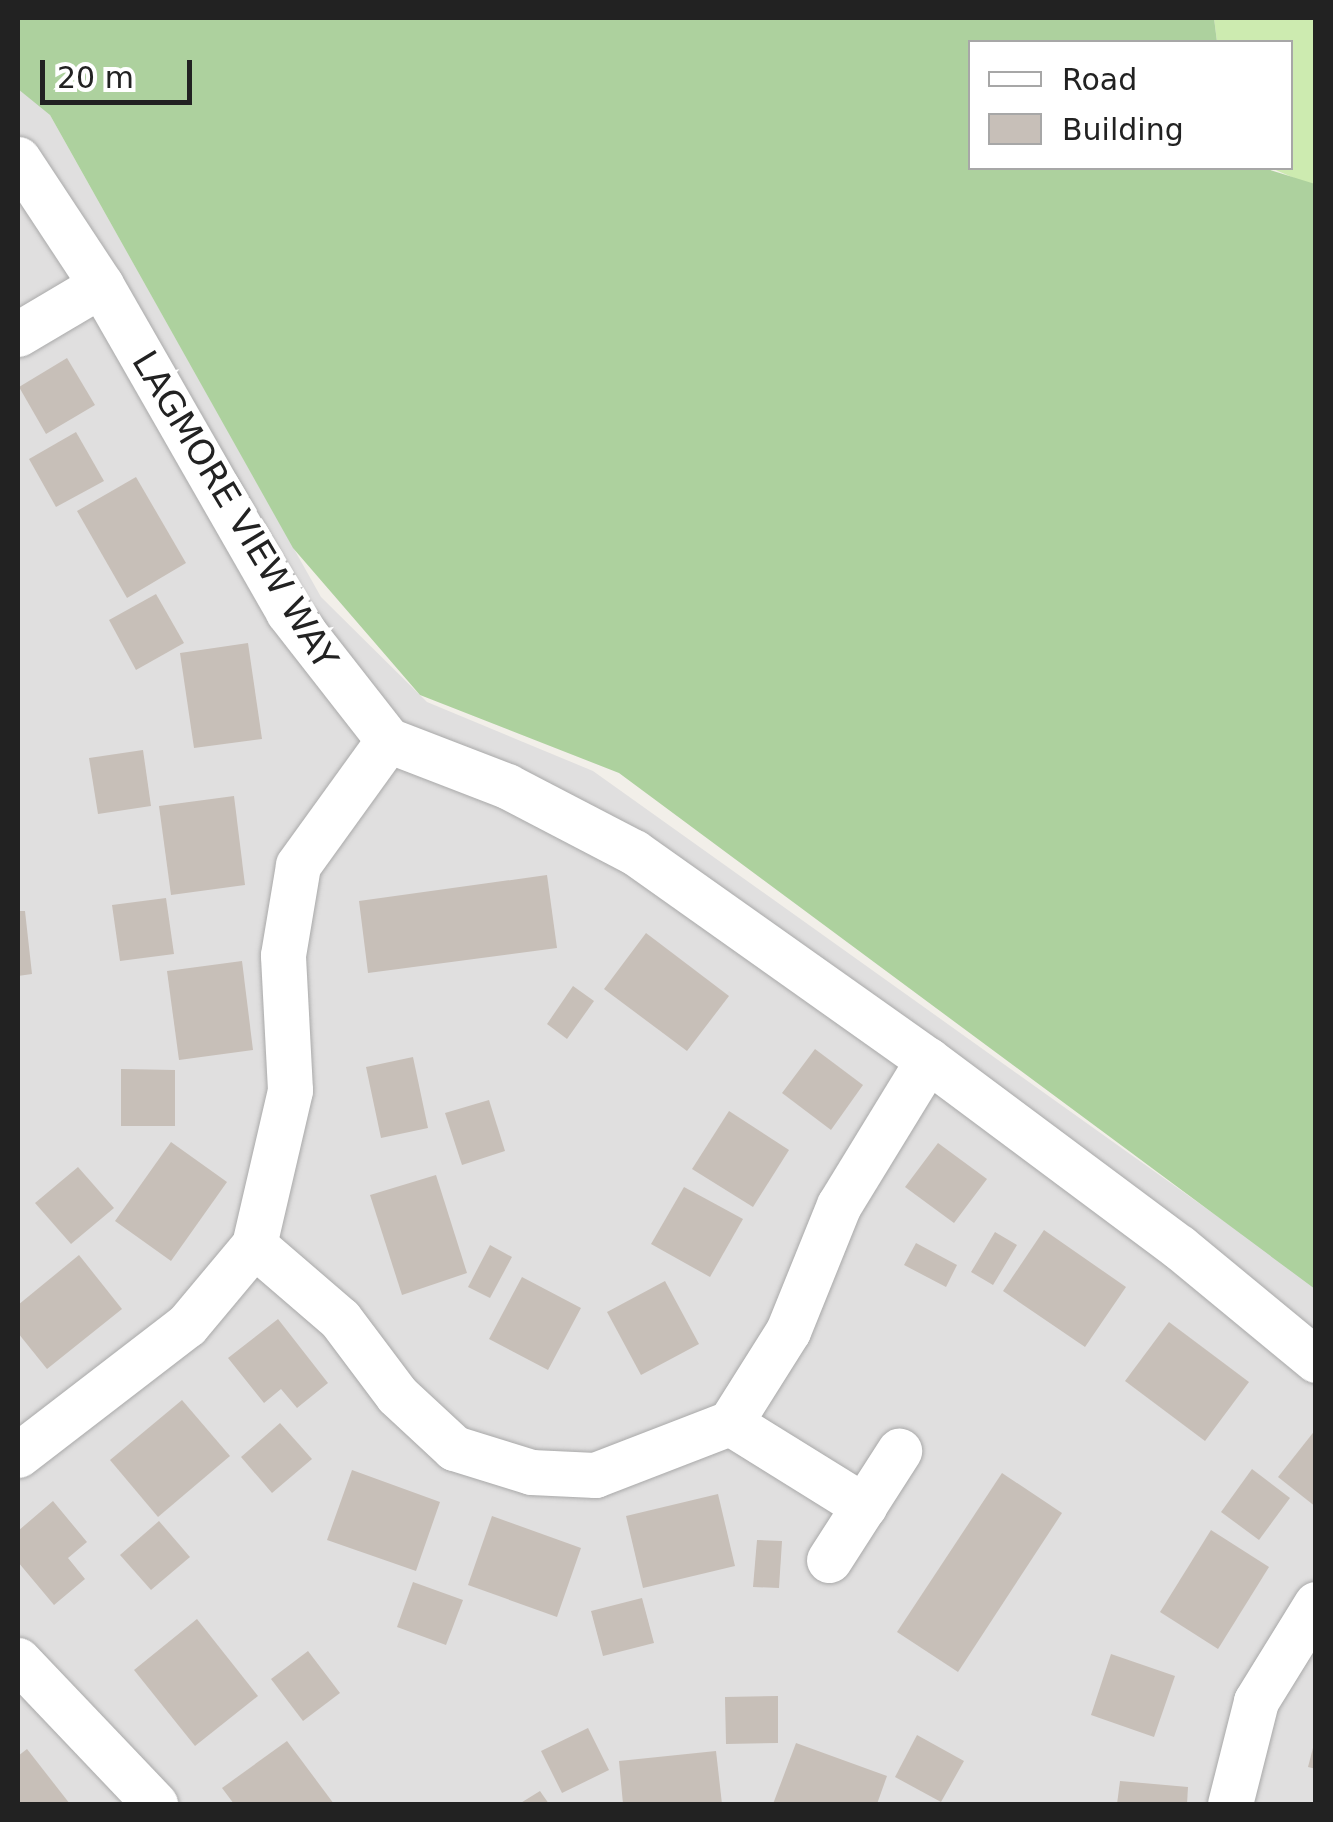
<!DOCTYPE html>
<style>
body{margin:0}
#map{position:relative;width:1333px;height:1822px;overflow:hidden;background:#f2efe9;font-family:"DejaVu Sans",sans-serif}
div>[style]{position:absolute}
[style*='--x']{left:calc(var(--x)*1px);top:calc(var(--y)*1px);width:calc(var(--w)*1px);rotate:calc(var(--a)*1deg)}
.residential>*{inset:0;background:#e0dfdf}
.grass>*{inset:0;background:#cdebb0}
.forest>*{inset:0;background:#add19e}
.building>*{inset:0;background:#c7bfb8}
.roads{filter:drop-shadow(0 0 2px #a9a9a9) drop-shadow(0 0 2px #a9a9a9)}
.street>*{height:45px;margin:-22.5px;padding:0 22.5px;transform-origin:22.5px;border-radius:22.5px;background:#fff}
span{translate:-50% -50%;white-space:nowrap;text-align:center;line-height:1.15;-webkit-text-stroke:10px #fff;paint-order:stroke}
.street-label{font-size:35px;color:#222}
.frame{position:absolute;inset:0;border:20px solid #222;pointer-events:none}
.legend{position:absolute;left:968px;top:40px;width:325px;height:130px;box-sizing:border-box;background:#fff;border:2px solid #a7a7a7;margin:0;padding:12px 18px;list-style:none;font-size:30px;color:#222}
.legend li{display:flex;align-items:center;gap:20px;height:50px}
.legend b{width:50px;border:2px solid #a7a7a7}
.scale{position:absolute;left:40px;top:60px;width:152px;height:45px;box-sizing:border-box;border:5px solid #222;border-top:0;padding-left:12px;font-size:30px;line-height:35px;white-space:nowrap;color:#222;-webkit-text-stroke:8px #fff;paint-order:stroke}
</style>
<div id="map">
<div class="residential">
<div style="clip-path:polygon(18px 58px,321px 597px,427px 702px,593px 771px,1315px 1286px,1315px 1804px,18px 1804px)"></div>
</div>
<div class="grass">
<div style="clip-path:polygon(1214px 18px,1315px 18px,1315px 187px,1271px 168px,1290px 168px,1290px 42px,1217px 42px)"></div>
</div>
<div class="forest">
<div style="clip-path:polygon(18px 18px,1214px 18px,1217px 42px,971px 42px,971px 168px,1264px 168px,1315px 184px,1315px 1289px,619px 773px,420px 695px,293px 548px,50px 115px,18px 89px)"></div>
</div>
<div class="building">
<div style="clip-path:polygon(67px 358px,95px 405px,46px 434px,19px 387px)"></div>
<div style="clip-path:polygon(76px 432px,104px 481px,56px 507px,29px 459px)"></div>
<div style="clip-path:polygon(136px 477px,186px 563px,127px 598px,77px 511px)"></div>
<div style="clip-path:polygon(156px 594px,184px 643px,136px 670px,109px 620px)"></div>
<div style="clip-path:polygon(248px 643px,262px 739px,194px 748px,180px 653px)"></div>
<div style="clip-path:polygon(143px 750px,151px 806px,98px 814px,89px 758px)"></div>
<div style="clip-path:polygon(234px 796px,245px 885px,171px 895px,159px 806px)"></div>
<div style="clip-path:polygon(547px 875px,557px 948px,368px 973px,359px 901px)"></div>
<div style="clip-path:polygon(166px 898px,174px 954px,120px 961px,112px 905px)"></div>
<div style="clip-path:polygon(18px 911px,25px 911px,32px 974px,18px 976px)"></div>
<div style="clip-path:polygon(646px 933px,729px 996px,687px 1051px,604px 989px)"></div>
<div style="clip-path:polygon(242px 961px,253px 1050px,179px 1060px,167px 971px)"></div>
<div style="clip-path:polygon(573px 986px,594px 1001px,567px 1039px,547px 1024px)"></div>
<div style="clip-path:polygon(815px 1049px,863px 1085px,831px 1130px,782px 1093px)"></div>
<div style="clip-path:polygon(413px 1057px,428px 1128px,381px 1138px,366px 1067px)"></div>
<div style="clip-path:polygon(121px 1069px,175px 1070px,175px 1126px,121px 1126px)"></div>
<div style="clip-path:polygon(489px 1100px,505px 1151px,462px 1165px,445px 1113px)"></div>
<div style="clip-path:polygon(729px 1111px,789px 1150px,753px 1207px,692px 1169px)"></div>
<div style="clip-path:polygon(171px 1142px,227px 1182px,171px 1261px,115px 1221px)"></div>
<div style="clip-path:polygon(938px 1143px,987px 1179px,954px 1223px,905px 1187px)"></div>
<div style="clip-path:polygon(78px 1167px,114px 1208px,71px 1244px,35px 1203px)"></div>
<div style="clip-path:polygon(436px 1175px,467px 1273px,402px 1295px,370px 1195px)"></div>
<div style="clip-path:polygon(684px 1187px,743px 1219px,710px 1277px,651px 1244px)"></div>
<div style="clip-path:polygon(1044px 1230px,1126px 1287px,1085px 1347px,1003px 1291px)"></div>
<div style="clip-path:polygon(995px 1232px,1017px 1245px,993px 1285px,971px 1272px)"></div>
<div style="clip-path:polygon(916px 1243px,957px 1265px,946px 1287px,904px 1265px)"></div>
<div style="clip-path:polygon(490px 1245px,512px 1257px,490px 1298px,468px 1287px)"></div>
<div style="clip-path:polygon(79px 1255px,122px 1309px,47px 1369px,18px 1333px,18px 1305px)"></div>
<div style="clip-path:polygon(522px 1277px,581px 1308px,548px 1370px,489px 1339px)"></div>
<div style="clip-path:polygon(665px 1281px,699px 1344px,641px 1375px,607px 1312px)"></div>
<div style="clip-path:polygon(278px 1319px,328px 1383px,297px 1408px,281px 1389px,264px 1403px,228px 1358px)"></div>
<div style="clip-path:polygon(1169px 1322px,1249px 1382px,1205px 1441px,1125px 1381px)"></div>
<div style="clip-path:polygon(182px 1400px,230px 1456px,158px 1517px,110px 1460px)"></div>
<div style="clip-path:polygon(280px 1423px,312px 1459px,272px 1493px,241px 1457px)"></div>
<div style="clip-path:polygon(1316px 1429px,1316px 1507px,1278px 1477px)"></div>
<div style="clip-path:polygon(1252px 1469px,1290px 1498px,1259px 1540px,1221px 1512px)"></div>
<div style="clip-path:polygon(352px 1470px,440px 1502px,416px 1571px,327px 1540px)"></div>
<div style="clip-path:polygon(1002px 1473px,1062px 1513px,958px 1672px,897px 1632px)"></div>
<div style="clip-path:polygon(718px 1494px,735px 1566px,643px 1588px,626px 1516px)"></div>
<div style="clip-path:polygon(53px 1501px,87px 1542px,68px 1558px,85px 1579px,54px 1605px,18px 1562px,18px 1531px)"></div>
<div style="clip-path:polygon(492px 1516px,581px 1548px,557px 1617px,468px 1585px)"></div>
<div style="clip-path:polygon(159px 1521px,190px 1557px,151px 1590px,120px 1555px)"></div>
<div style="clip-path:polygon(1211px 1530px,1269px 1567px,1218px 1649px,1160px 1612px)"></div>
<div style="clip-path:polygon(757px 1540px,782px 1541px,779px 1588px,753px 1587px)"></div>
<div style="clip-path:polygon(413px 1582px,463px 1600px,446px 1645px,397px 1627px)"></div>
<div style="clip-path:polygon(642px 1598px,654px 1643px,603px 1656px,591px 1611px)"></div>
<div style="clip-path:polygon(197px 1619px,258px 1696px,195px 1746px,134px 1670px)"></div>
<div style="clip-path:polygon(308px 1651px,340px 1693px,303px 1721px,271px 1679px)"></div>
<div style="clip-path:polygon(1111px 1654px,1175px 1676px,1154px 1737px,1091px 1715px)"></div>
<div style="clip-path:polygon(778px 1696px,778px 1743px,726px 1744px,725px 1697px)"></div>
<div style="clip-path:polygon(588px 1728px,609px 1770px,562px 1793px,541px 1751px)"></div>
<div style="clip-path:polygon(917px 1735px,964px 1761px,941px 1802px,895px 1777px)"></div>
<div style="clip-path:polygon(287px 1741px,334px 1804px,234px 1804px,222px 1788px)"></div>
<div style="clip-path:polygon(796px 1743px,887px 1776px,877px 1804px,773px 1804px)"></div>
<div style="clip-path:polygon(1314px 1744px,1316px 1745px,1316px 1769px,1308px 1767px)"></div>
<div style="clip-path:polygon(27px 1749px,70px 1804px,18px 1804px,18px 1756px)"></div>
<div style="clip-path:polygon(716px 1751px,722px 1804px,623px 1804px,619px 1761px)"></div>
<div style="clip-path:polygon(1120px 1781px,1188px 1787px,1187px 1804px,1117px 1804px)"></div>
<div style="clip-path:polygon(540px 1791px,549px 1804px,519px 1804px)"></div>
</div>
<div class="roads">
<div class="street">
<div style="--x:18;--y:159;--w:151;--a:56.6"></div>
<div style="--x:101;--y:285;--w:377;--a:60.2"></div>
<div style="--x:288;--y:612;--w:162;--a:52"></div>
<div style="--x:388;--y:740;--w:128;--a:21.1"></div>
<div style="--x:507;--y:786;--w:143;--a:27.5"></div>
<div style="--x:634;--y:852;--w:360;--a:35.3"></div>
<div style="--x:928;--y:1060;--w:313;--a:36.7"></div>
<div style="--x:1179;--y:1247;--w:178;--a:39.5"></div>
<div style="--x:18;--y:334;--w:96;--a:-30.6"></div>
<div style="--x:254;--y:1245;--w:113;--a:40.7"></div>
<div style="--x:340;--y:1319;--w:95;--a:53.1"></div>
<div style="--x:397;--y:1395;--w:78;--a:42.9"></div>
<div style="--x:454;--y:1448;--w:81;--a:17.3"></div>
<div style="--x:531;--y:1472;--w:64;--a:2.7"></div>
<div style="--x:595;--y:1475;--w:145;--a:-21.1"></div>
<div style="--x:730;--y:1423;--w:109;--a:-57.8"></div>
<div style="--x:788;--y:1331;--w:136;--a:-68"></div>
<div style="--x:839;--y:1205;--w:170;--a:-58.5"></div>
<div style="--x:730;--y:1423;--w:158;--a:31.8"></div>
<div style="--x:18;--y:1455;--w:213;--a:-37.6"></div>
<div style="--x:187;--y:1325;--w:104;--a:-50.1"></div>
<div style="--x:254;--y:1245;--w:159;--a:-76.9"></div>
<div style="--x:290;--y:1090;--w:135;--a:-93"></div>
<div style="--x:283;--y:955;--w:91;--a:-80.5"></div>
<div style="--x:298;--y:865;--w:154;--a:-54.2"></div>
<div style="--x:829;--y:1560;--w:130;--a:-57.3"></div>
<div style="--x:18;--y:1660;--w:199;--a:46.4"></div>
<div style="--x:1230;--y:1804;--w:106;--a:-75.8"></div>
<div style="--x:1256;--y:1701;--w:114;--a:-58.3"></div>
</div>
</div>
<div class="street-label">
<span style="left:235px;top:510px;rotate:59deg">LAGMORE VIEW WAY</span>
</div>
<div class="frame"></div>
<ul class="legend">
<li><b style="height:12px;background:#fff"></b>Road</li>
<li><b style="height:28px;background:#c7bfb8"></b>Building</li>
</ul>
<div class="scale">20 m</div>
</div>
